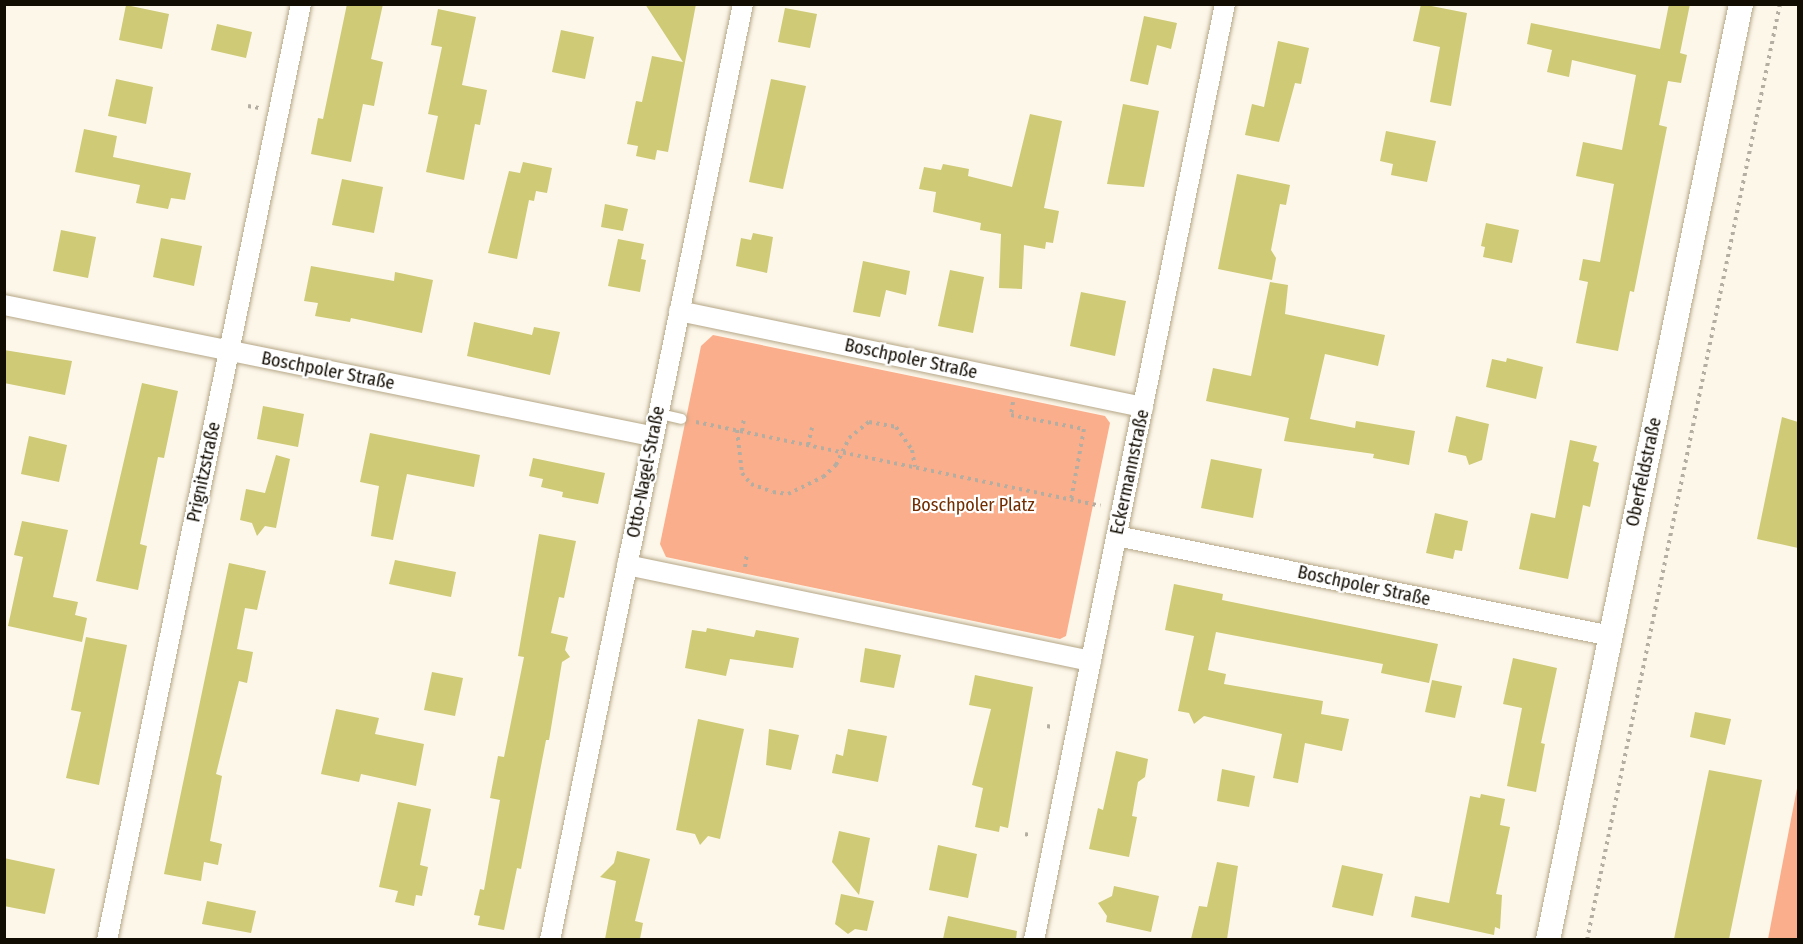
<!DOCTYPE html>
<meta charset="utf-8">
<style>
body{margin:0}
#map{position:relative;width:1803px;height:944px;overflow:hidden;background:#fdf7ea;font-family:"Fira Sans Condensed",sans-serif}
div>[style]{position:absolute}
[style*='--x']{left:calc(var(--x)*1px);top:calc(var(--y)*1px);width:calc(var(--w)*1px);rotate:calc(var(--a)*1deg)}
.green>*{inset:0;background:#fbae8b}
.building>*{inset:0;background:#ceca75}
.path>*{height:4px;margin-top:-2px;transform-origin:0;background:repeating-linear-gradient(90deg,#b4aea2 0 3px,transparent 0 7.5px)}
.roads{filter:drop-shadow(0 0 2px #b5a787) drop-shadow(0 0 2px #b5a787)}
.service>*{height:10px;margin:-5px;padding:0 5px;transform-origin:5px;border-radius:5px;background:#fff}
.minor>*{height:20px;margin:-10px;padding:0 10px;transform-origin:10px;border-radius:10px;background:#fff}
.tertiary>*{height:24px;margin:-12px;padding:0 12px;transform-origin:12px;border-radius:12px;background:#fff}
span{translate:-50% -50%;white-space:nowrap;text-align:center;line-height:1.15;-webkit-text-stroke:4.5px #fff;paint-order:stroke}
.street-label{font-size:18px;color:#120d03}
.park-label{font-size:18px;color:#712c00}
.frame{position:absolute;inset:0;border:6px solid #120d03;pointer-events:none}
</style>
<div id="map">
<div class="green">
<div style="clip-path:polygon(713px 335px,1105px 416px,1110px 423px,1066px 636px,1060px 639px,666px 557px,660px 544px,701px 346px)"></div>
<div style="clip-path:polygon(1798px 783px,1798px 939px,1768px 939px)"></div>
</div>
<div class="building">
<div style="clip-path:polygon(347px 4px,383px 4px,371px 59px,383px 62px,374px 106px,363px 104px,351px 162px,311px 154px,318px 118px,323px 119px)"></div>
<div style="clip-path:polygon(645px 4px,696px 4px,668px 152px,657px 150px,655px 160px,636px 156px,638px 146px,627px 144px,636px 101px,642px 102px,652px 56px,683px 62px)"></div>
<div style="clip-path:polygon(1421px 4px,1467px 13px,1451px 106px,1430px 102px,1440px 47px,1413px 41px)"></div>
<div style="clip-path:polygon(1669px 4px,1690px 4px,1680px 53px,1687px 55px,1681px 83px,1668px 81px,1659px 125px,1667px 127px,1634px 292px,1630px 291px,1618px 351px,1576px 343px,1588px 282px,1579px 280px,1583px 259px,1600px 262px,1614px 184px,1576px 176px,1583px 142px,1622px 150px,1636px 75px,1572px 60px,1569px 77px,1547px 72px,1552px 50px,1527px 44px,1531px 23px,1660px 49px)"></div>
<div style="clip-path:polygon(126px 5px,169px 14px,162px 49px,119px 40px)"></div>
<div style="clip-path:polygon(785px 8px,817px 14px,810px 48px,778px 42px)"></div>
<div style="clip-path:polygon(438px 9px,476px 17px,462px 85px,487px 90px,480px 125px,475px 124px,464px 180px,426px 172px,438px 116px,428px 114px,442px 47px,431px 45px)"></div>
<div style="clip-path:polygon(1144px 16px,1177px 23px,1171px 49px,1157px 45px,1148px 85px,1130px 81px)"></div>
<div style="clip-path:polygon(217px 24px,252px 32px,246px 58px,211px 50px)"></div>
<div style="clip-path:polygon(561px 30px,594px 37px,585px 79px,552px 72px)"></div>
<div style="clip-path:polygon(1278px 41px,1309px 48px,1301px 84px,1295px 83px,1279px 142px,1245px 135px,1252px 104px,1264px 107px)"></div>
<div style="clip-path:polygon(116px 79px,153px 87px,146px 124px,108px 116px)"></div>
<div style="clip-path:polygon(771px 79px,806px 86px,783px 189px,749px 182px)"></div>
<div style="clip-path:polygon(1123px 104px,1159px 111px,1144px 187px,1107px 184px)"></div>
<div style="clip-path:polygon(1030px 114px,1062px 121px,1044px 208px,1059px 211px,1053px 243px,1046px 242px,1045px 249px,1024px 245px,1022px 289px,999px 288px,1001px 234px,980px 230px,981px 223px,933px 212px,936px 192px,919px 189px,924px 167px,941px 170px,943px 164px,969px 169px,968px 176px,1012px 187px)"></div>
<div style="clip-path:polygon(84px 129px,117px 136px,113px 157px,191px 173px,185px 200px,171px 198px,168px 209px,136px 203px,140px 185px,75px 172px)"></div>
<div style="clip-path:polygon(1386px 131px,1436px 141px,1427px 182px,1391px 175px,1393px 164px,1380px 161px)"></div>
<div style="clip-path:polygon(523px 162px,552px 168px,547px 193px,536px 191px,534px 201px,529px 200px,517px 259px,488px 253px,509px 171px,520px 173px)"></div>
<div style="clip-path:polygon(1237px 174px,1290px 185px,1286px 205px,1280px 204px,1271px 250px,1276px 258px,1272px 280px,1218px 269px)"></div>
<div style="clip-path:polygon(342px 179px,383px 187px,374px 233px,332px 225px)"></div>
<div style="clip-path:polygon(605px 204px,628px 209px,623px 231px,601px 227px)"></div>
<div style="clip-path:polygon(1486px 223px,1519px 230px,1512px 263px,1483px 257px,1485px 247px,1481px 246px)"></div>
<div style="clip-path:polygon(61px 230px,96px 237px,88px 278px,53px 271px)"></div>
<div style="clip-path:polygon(753px 233px,773px 237px,767px 273px,736px 266px,741px 238px,751px 240px)"></div>
<div style="clip-path:polygon(161px 238px,202px 246px,194px 286px,153px 277px)"></div>
<div style="clip-path:polygon(618px 239px,644px 244px,641px 259px,646px 260px,640px 292px,608px 286px)"></div>
<div style="clip-path:polygon(863px 261px,910px 271px,906px 295px,886px 290px,880px 317px,853px 312px)"></div>
<div style="clip-path:polygon(311px 266px,394px 281px,395px 272px,433px 280px,422px 333px,351px 318px,350px 322px,315px 316px,318px 303px,304px 301px)"></div>
<div style="clip-path:polygon(950px 270px,984px 277px,973px 333px,938px 326px)"></div>
<div style="clip-path:polygon(1270px 282px,1288px 285px,1285px 314px,1385px 335px,1378px 366px,1325px 354px,1310px 419px,1355px 428px,1356px 421px,1415px 431px,1409px 465px,1373px 458px,1374px 454px,1284px 441px,1289px 418px,1206px 401px,1213px 368px,1251px 376px)"></div>
<div style="clip-path:polygon(1081px 292px,1126px 301px,1115px 356px,1070px 346px)"></div>
<div style="clip-path:polygon(474px 322px,532px 335px,534px 327px,560px 332px,550px 375px,467px 356px)"></div>
<div style="clip-path:polygon(4px 350px,72px 361px,65px 395px,4px 383px)"></div>
<div style="clip-path:polygon(1507px 358px,1543px 367px,1536px 399px,1486px 387px,1492px 359px,1506px 362px)"></div>
<div style="clip-path:polygon(142px 383px,178px 391px,164px 458px,158px 457px,140px 544px,147px 546px,138px 590px,96px 581px)"></div>
<div style="clip-path:polygon(263px 406px,304px 414px,298px 447px,257px 439px)"></div>
<div style="clip-path:polygon(1456px 416px,1489px 424px,1482px 460px,1469px 465px,1466px 456px,1448px 452px)"></div>
<div style="clip-path:polygon(1782px 417px,1798px 422px,1798px 548px,1757px 539px)"></div>
<div style="clip-path:polygon(370px 433px,480px 455px,474px 487px,407px 474px,393px 540px,371px 536px,379px 486px,360px 482px)"></div>
<div style="clip-path:polygon(29px 436px,67px 445px,59px 482px,21px 474px)"></div>
<div style="clip-path:polygon(1570px 440px,1597px 446px,1593px 461px,1599px 463px,1590px 507px,1583px 505px,1568px 579px,1519px 569px,1531px 513px,1555px 518px)"></div>
<div style="clip-path:polygon(276px 455px,290px 459px,276px 528px,265px 526px,257px 536px,252px 523px,240px 520px,246px 489px,265px 493px)"></div>
<div style="clip-path:polygon(533px 458px,605px 473px,598px 504px,562px 497px,563px 492px,541px 487px,543px 479px,529px 476px)"></div>
<div style="clip-path:polygon(1211px 459px,1262px 469px,1253px 518px,1201px 508px)"></div>
<div style="clip-path:polygon(1435px 513px,1468px 521px,1462px 551px,1455px 550px,1453px 559px,1426px 553px)"></div>
<div style="clip-path:polygon(22px 521px,68px 530px,53px 597px,78px 602px,75px 615px,87px 618px,82px 642px,8px 626px,23px 557px,14px 555px)"></div>
<div style="clip-path:polygon(539px 534px,576px 541px,564px 598px,559px 597px,551px 633px,568px 637px,565px 650px,570px 657px,562px 662px,549px 740px,546px 740px,521px 869px,517px 868px,504px 930px,478px 925px,480px 916px,474px 915px,480px 889px,484px 890px,500px 800px,490px 798px,498px 756px,504px 757px,524px 657px,518px 656px)"></div>
<div style="clip-path:polygon(395px 560px,456px 572px,451px 597px,389px 584px)"></div>
<div style="clip-path:polygon(229px 563px,266px 571px,257px 610px,245px 608px,237px 649px,253px 652px,247px 683px,239px 681px,216px 774px,222px 776px,210px 841px,222px 844px,218px 865px,204px 862px,201px 881px,164px 874px)"></div>
<div style="clip-path:polygon(1174px 584px,1223px 594px,1222px 600px,1438px 644px,1429px 683px,1381px 673px,1383px 664px,1216px 632px,1208px 670px,1226px 674px,1224px 684px,1323px 701px,1321px 714px,1349px 719px,1342px 751px,1305px 743px,1298px 783px,1273px 778px,1282px 734px,1204px 716px,1194px 724px,1189px 713px,1178px 711px,1194px 636px,1165px 630px)"></div>
<div style="clip-path:polygon(707px 628px,754px 637px,756px 630px,799px 638px,793px 668px,730px 659px,726px 676px,685px 668px,692px 630px,706px 632px)"></div>
<div style="clip-path:polygon(86px 637px,127px 645px,99px 785px,66px 778px,81px 712px,71px 710px)"></div>
<div style="clip-path:polygon(865px 648px,901px 655px,894px 688px,860px 682px)"></div>
<div style="clip-path:polygon(1513px 658px,1557px 668px,1541px 743px,1545px 744px,1536px 792px,1507px 786px,1522px 708px,1503px 704px)"></div>
<div style="clip-path:polygon(432px 672px,463px 678px,455px 716px,424px 710px)"></div>
<div style="clip-path:polygon(975px 675px,1033px 687px,1008px 828px,1000px 826px,999px 832px,975px 827px,983px 788px,972px 785px,991px 709px,969px 705px)"></div>
<div style="clip-path:polygon(1432px 680px,1462px 686px,1455px 718px,1425px 712px)"></div>
<div style="clip-path:polygon(336px 709px,379px 718px,375px 734px,424px 744px,416px 786px,361px 774px,359px 782px,321px 774px)"></div>
<div style="clip-path:polygon(1695px 712px,1731px 719px,1725px 745px,1690px 737px)"></div>
<div style="clip-path:polygon(698px 719px,744px 729px,720px 839px,708px 836px,700px 845px,695px 834px,676px 830px)"></div>
<div style="clip-path:polygon(769px 729px,799px 735px,791px 770px,766px 765px)"></div>
<div style="clip-path:polygon(848px 729px,887px 736px,878px 782px,832px 773px,836px 754px,843px 756px)"></div>
<div style="clip-path:polygon(1116px 751px,1148px 759px,1145px 777px,1138px 782px,1132px 816px,1137px 817px,1129px 857px,1089px 849px,1098px 808px,1103px 810px)"></div>
<div style="clip-path:polygon(1222px 769px,1255px 776px,1249px 807px,1217px 801px)"></div>
<div style="clip-path:polygon(1709px 770px,1762px 780px,1729px 939px,1674px 939px)"></div>
<div style="clip-path:polygon(1481px 794px,1505px 799px,1500px 825px,1510px 827px,1496px 894px,1502px 895px,1500px 929px,1495px 927px,1494px 935px,1411px 917px,1415px 896px,1449px 903px,1470px 796px,1480px 798px)"></div>
<div style="clip-path:polygon(398px 802px,431px 809px,420px 865px,428px 867px,422px 896px,416px 895px,414px 906px,395px 902px,398px 891px,379px 887px)"></div>
<div style="clip-path:polygon(839px 831px,870px 838px,859px 895px,832px 862px)"></div>
<div style="clip-path:polygon(938px 845px,977px 854px,968px 898px,929px 890px)"></div>
<div style="clip-path:polygon(617px 851px,650px 859px,635px 921px,643px 923px,640px 939px,605px 939px,616px 881px,600px 877px,614px 863px)"></div>
<div style="clip-path:polygon(4px 858px,55px 869px,45px 914px,4px 906px)"></div>
<div style="clip-path:polygon(1217px 862px,1238px 866px,1227px 939px,1191px 939px,1199px 906px,1207px 907px)"></div>
<div style="clip-path:polygon(1342px 865px,1383px 874px,1373px 916px,1332px 907px)"></div>
<div style="clip-path:polygon(1114px 886px,1159px 896px,1151px 932px,1106px 922px,1107px 916px,1098px 903px,1112px 896px)"></div>
<div style="clip-path:polygon(841px 894px,874px 901px,867px 931px,855px 929px,848px 934px,835px 924px)"></div>
<div style="clip-path:polygon(207px 901px,256px 911px,251px 933px,202px 924px)"></div>
<div style="clip-path:polygon(948px 916px,1017px 931px,1016px 939px,943px 939px)"></div>
</div>
<div class="path">
<div style="--x:248;--y:106;--w:11;--a:10"></div>
<div style="--x:1013;--y:402;--w:13;--a:99"></div>
<div style="--x:1011;--y:415;--w:74;--a:10.9"></div>
<div style="--x:1084;--y:429;--w:72;--a:100.4"></div>
<div style="--x:696;--y:422;--w:413;--a:11.7"></div>
<div style="--x:737;--y:430;--w:43;--a:83.4"></div>
<div style="--x:742;--y:473;--w:14;--a:51"></div>
<div style="--x:751;--y:484;--w:23;--a:20"></div>
<div style="--x:773;--y:492;--w:15;--a:8"></div>
<div style="--x:788;--y:494;--w:39;--a:-26"></div>
<div style="--x:823;--y:477;--w:18;--a:-43"></div>
<div style="--x:836;--y:465;--w:30;--a:-64"></div>
<div style="--x:849;--y:438;--w:26;--a:-39"></div>
<div style="--x:869;--y:422;--w:27;--a:10"></div>
<div style="--x:896;--y:427;--w:28;--a:55"></div>
<div style="--x:912;--y:450;--w:17;--a:80"></div>
<div style="--x:742;--y:431;--w:13;--a:-81"></div>
<div style="--x:808;--y:445;--w:18;--a:-77"></div>
<div style="--x:745;--y:567;--w:14;--a:-82"></div>
<div style="--x:1047;--y:726;--w:5;--a:11"></div>
<div style="--x:1025;--y:834;--w:4;--a:14"></div>
<div style="--x:1587;--y:940;--w:956;--a:-78.35"></div>
</div>
<div class="roads">
<div class="service">
<div style="--x:656;--y:413;--w:26;--a:13"></div>
</div>
<div class="minor">
<div style="--x:4;--y:305;--w:660;--a:11.45"></div>
<div style="--x:679;--y:311;--w:474;--a:11.7"></div>
<div style="--x:1117;--y:536;--w:504;--a:11.44"></div>
<div style="--x:627;--y:565;--w:474;--a:11.7"></div>
<div style="--x:107;--y:940;--w:956;--a:-78.29"></div>
<div style="--x:550;--y:940;--w:956;--a:-78.35"></div>
<div style="--x:1034;--y:940;--w:955;--a:-78.47"></div>
</div>
<div class="tertiary">
<div style="--x:1548;--y:940;--w:956;--a:-78.35"></div>
</div>
</div>
<div class="street-label">
<span style="left:911px;top:359px;rotate:12deg">Boschpoler Straße</span>
<span style="left:328px;top:371px;rotate:11deg">Boschpoler Straße</span>
<span style="left:204px;top:472px;rotate:-78deg">Prignitzstraße</span>
<span style="left:646px;top:472px;rotate:-79deg">Otto-Nagel-Straße</span>
<span style="left:1130px;top:472px;rotate:-78deg">Eckermannstraße</span>
<span style="left:1644px;top:472px;rotate:-78deg">Oberfeldstraße</span>
<span style="left:1364px;top:586px;rotate:12deg">Boschpoler Straße</span>
</div>
<div class="park-label">
<span style="left:973px;top:505px">Boschpoler Platz</span>
</div>
<div class="frame"></div>
</div>
